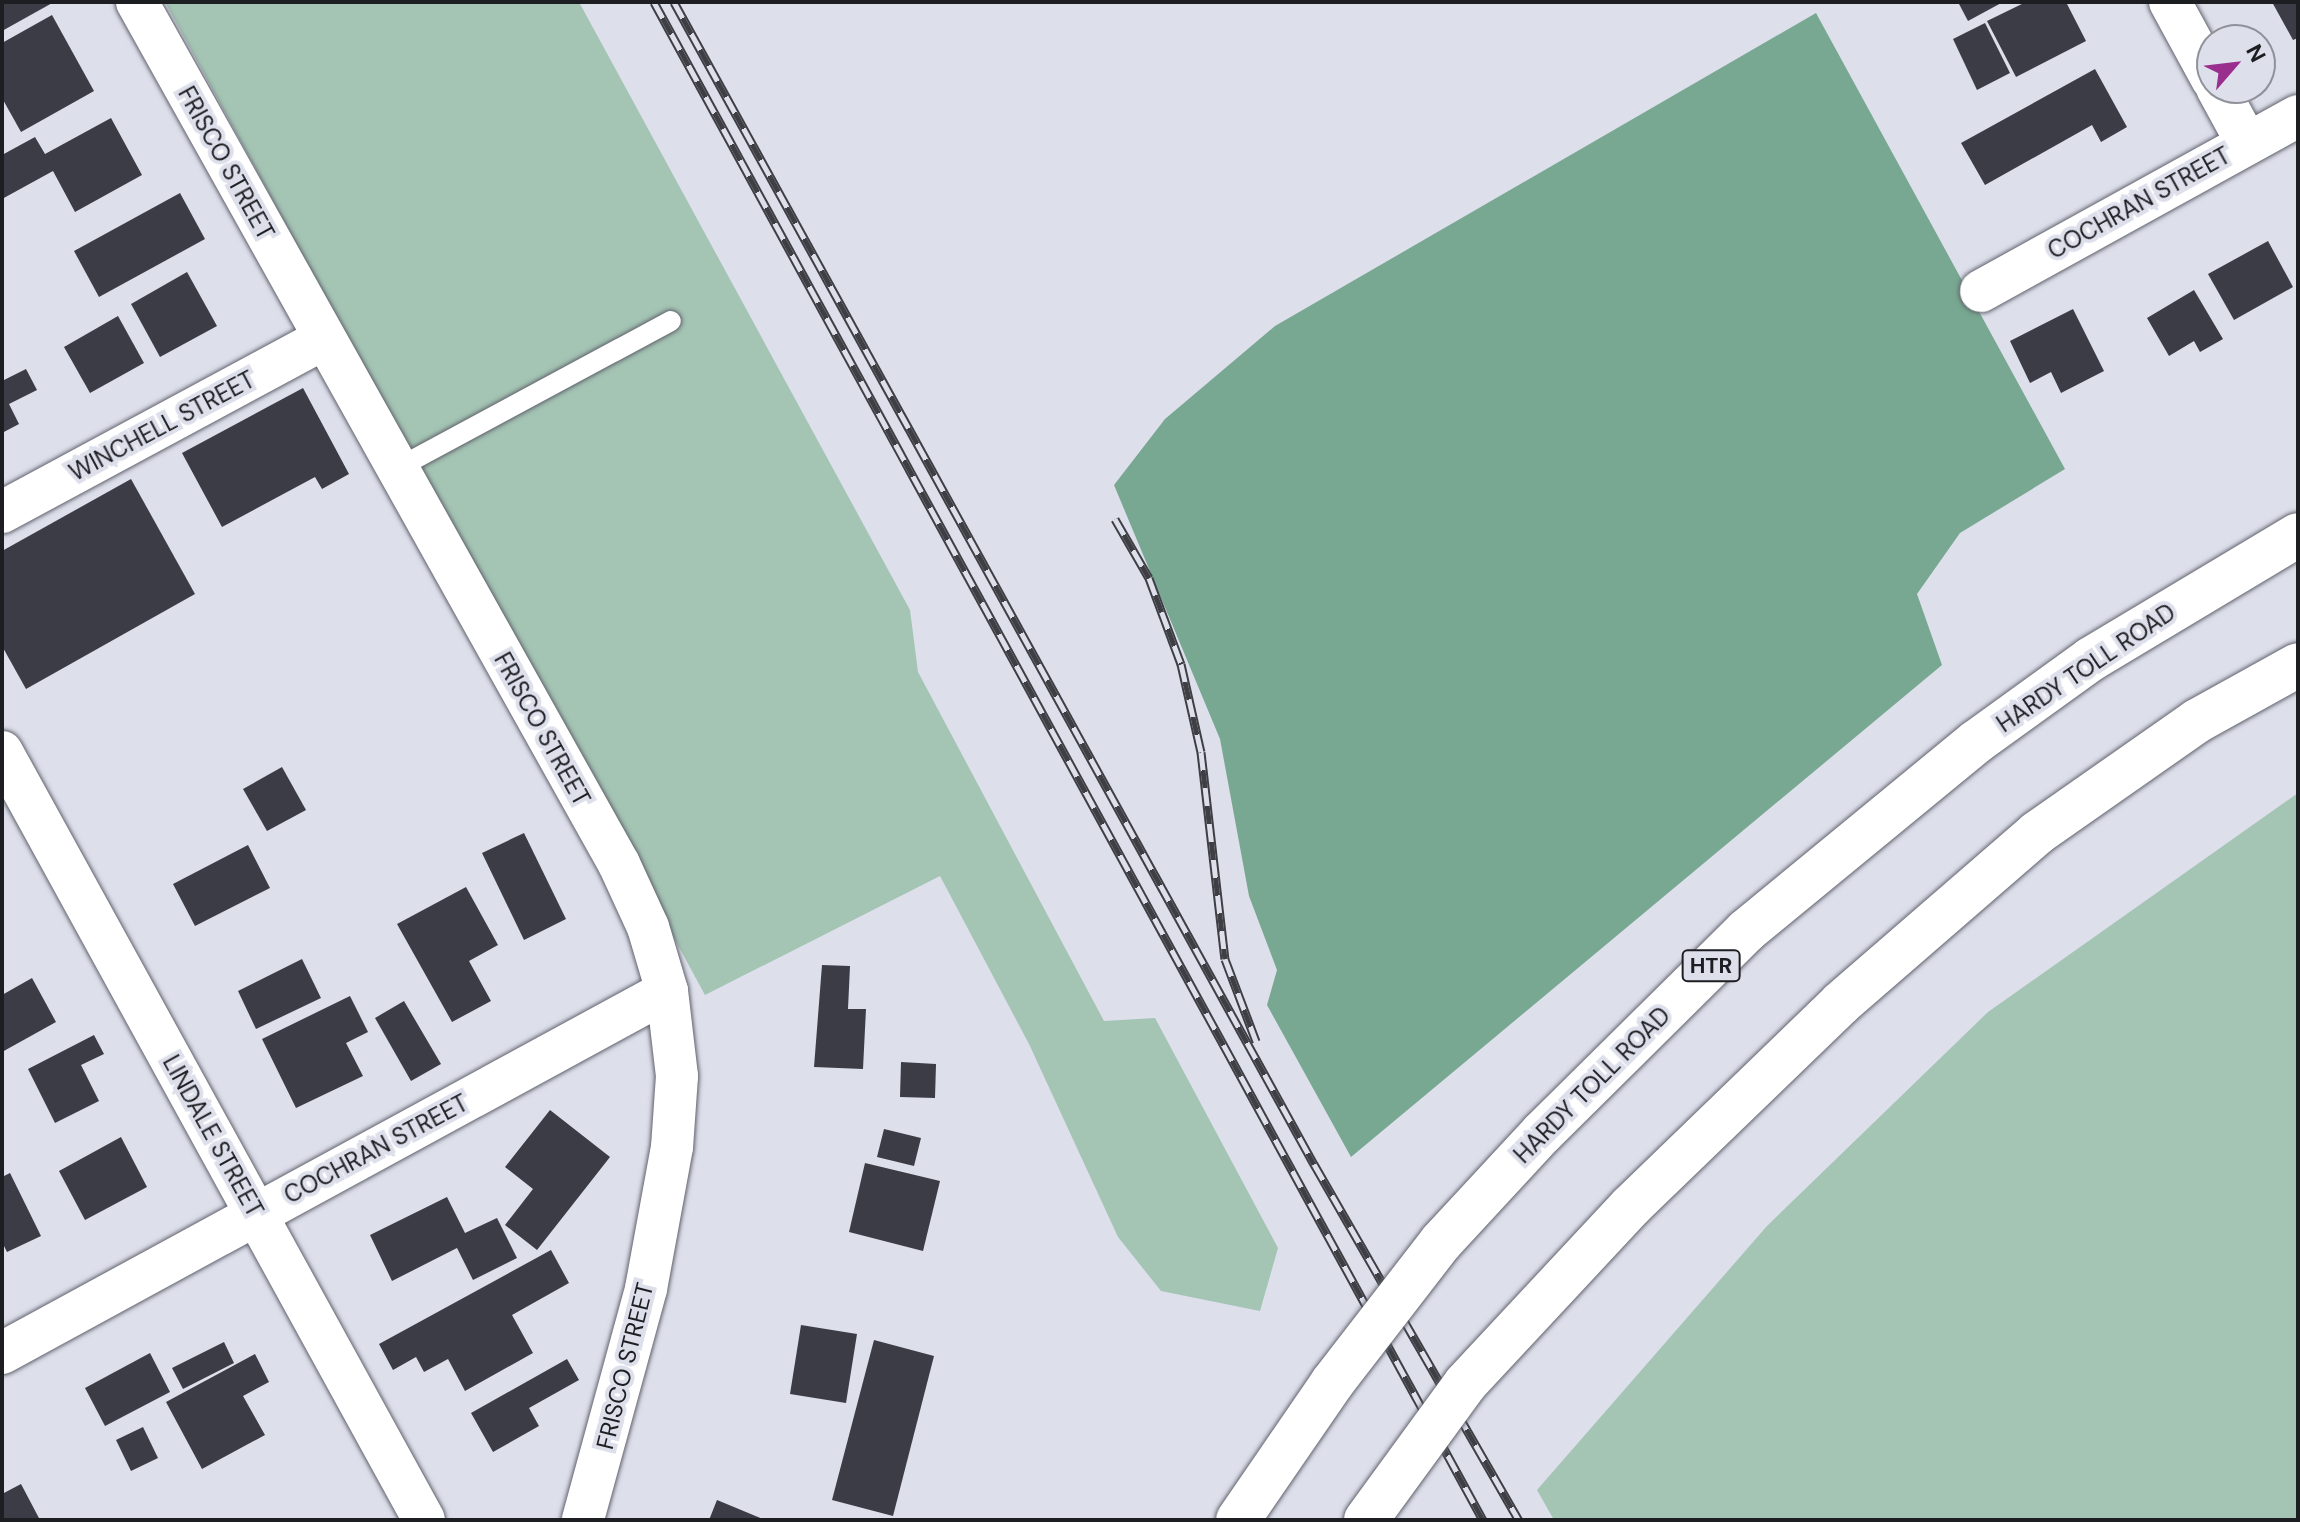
<!DOCTYPE html>
<style>
body{margin:0}
#map{position:relative;width:2300px;height:1522px;overflow:hidden;background:#dddfeb;font-family:"DM Sans",sans-serif}
div>[style]{position:absolute}
[style*='--x']{left:calc(var(--x)*1px);top:calc(var(--y)*1px);width:calc(var(--w)*1px);rotate:calc(var(--a)*1deg)}
.green>*{inset:0;background:#a4c4b4}
.forest>*{inset:0;background:#78a891}
.building>*{inset:0;background:#3b3c45}
.roads{filter:drop-shadow(0 0 2px #60626c) drop-shadow(0 0 2px #60626c)}
.service>*{height:20px;margin:-10px;padding:0 10px;transform-origin:10px;border-radius:10px;background:#fff}
.minor>*{height:42px;margin:-21px;padding:0 21px;transform-origin:21px;border-radius:21px;background:#fff}
.rail>*{height:9px;margin-top:-4.5px;transform-origin:0;background:repeating-linear-gradient(90deg,#dddfeb 0 18px,#3e3f44 0 36px);box-sizing:border-box;border-block:2px solid #3e3f44}
.bridges{filter:drop-shadow(0 0 2px #60626c) drop-shadow(0 0 2px #60626c)}
.motorway-bridge>*{height:44px;margin:-22px;padding:0 22px;transform-origin:22px;border-radius:22px;background:#fff}
span{translate:-50% -50%;white-space:nowrap;text-align:center;line-height:1.15;-webkit-text-stroke:8px #dddfeb;paint-order:stroke}
.shield-label span{padding:2px 6px;background:#dddfeb;border:2px solid;border-radius:6px;-webkit-text-stroke-width:0}
.shield-label{font-size:22px;color:#1d1e22;font-weight:700}
.street-label{font-size:24px;color:#1d1e22}
.frame{position:absolute;inset:0;border:4px solid #1d1e22;pointer-events:none}
.north{position:absolute;left:2196px;top:24px;width:80px;height:80px;box-sizing:border-box;background:#dddfeb;border:2px solid #90929b;border-radius:50%;rotate:62deg;font-size:22px;font-weight:700;line-height:32px;text-align:center;color:#1d1e22}
.north::after{content:'';display:block;margin:auto;width:28px;height:36px;background:#9a2e8f;clip-path:polygon(50% 0,100% 100%,50% 72%,0 100%)}
</style>
<div id="map">
<div class="green">
<div style="clip-path:polygon(165px 2px,579px 2px,910px 610px,918px 672px,1104px 1021px,1155px 1018px,1278px 1248px,1260px 1311px,1161px 1291px,1118px 1237px,1029px 1044px,940px 876px,705px 995px)"></div>
<div style="clip-path:polygon(2298px 793px,2298px 1520px,1554px 1520px,1537px 1490px,1767px 1226px,1988px 1012px)"></div>
</div>
<div class="forest">
<div style="clip-path:polygon(1816px 13px,2065px 469px,1960px 533px,1917px 594px,1942px 665px,1351px 1157px,1267px 1005px,1277px 970px,1249px 896px,1220px 739px,1114px 485px,1165px 419px,1275px 326px)"></div>
</div>
<div class="building">
<div style="clip-path:polygon(2px 2px,54px 2px,2px 31px)"></div>
<div style="clip-path:polygon(1958px 2px,2003px 2px,1968px 21px)"></div>
<div style="clip-path:polygon(2026px 2px,2066px 2px,2086px 41px,2016px 77px,1987px 21px)"></div>
<div style="clip-path:polygon(2272px 2px,2298px 2px,2298px 38px,2293px 40px)"></div>
<div style="clip-path:polygon(52px 15px,94px 91px,21px 132px,2px 98px,2px 43px)"></div>
<div style="clip-path:polygon(1985px 23px,2010px 73px,1977px 90px,1953px 39px)"></div>
<div style="clip-path:polygon(2095px 69px,2127px 127px,2101px 142px,2092px 125px,1985px 185px,1961px 143px)"></div>
<div style="clip-path:polygon(111px 118px,142px 175px,75px 212px,53px 171px,2px 199px,2px 155px,35px 137px,45px 154px)"></div>
<div style="clip-path:polygon(180px 193px,205px 239px,99px 297px,74px 251px)"></div>
<div style="clip-path:polygon(2268px 241px,2293px 287px,2234px 320px,2208px 274px)"></div>
<div style="clip-path:polygon(187px 272px,217px 326px,160px 357px,131px 304px)"></div>
<div style="clip-path:polygon(2194px 290px,2223px 339px,2200px 352px,2194px 341px,2169px 356px,2147px 318px)"></div>
<div style="clip-path:polygon(2073px 309px,2104px 371px,2061px 393px,2051px 372px,2030px 383px,2010px 341px)"></div>
<div style="clip-path:polygon(118px 316px,144px 363px,90px 393px,64px 347px)"></div>
<div style="clip-path:polygon(26px 369px,37px 390px,9px 404px,19px 424px,2px 433px,2px 381px)"></div>
<div style="clip-path:polygon(303px 388px,349px 474px,322px 489px,315px 477px,222px 527px,182px 453px)"></div>
<div style="clip-path:polygon(131px 479px,195px 594px,26px 689px,2px 646px,2px 551px)"></div>
<div style="clip-path:polygon(282px 767px,306px 810px,267px 831px,243px 789px)"></div>
<div style="clip-path:polygon(524px 833px,566px 919px,524px 940px,482px 853px)"></div>
<div style="clip-path:polygon(248px 845px,270px 888px,195px 926px,173px 884px)"></div>
<div style="clip-path:polygon(466px 887px,498px 945px,469px 961px,491px 1001px,452px 1022px,397px 924px)"></div>
<div style="clip-path:polygon(302px 959px,321px 998px,256px 1029px,238px 991px)"></div>
<div style="clip-path:polygon(822px 965px,850px 966px,848px 1009px,866px 1009px,863px 1069px,814px 1067px)"></div>
<div style="clip-path:polygon(32px 978px,56px 1022px,2px 1052px,2px 995px)"></div>
<div style="clip-path:polygon(350px 996px,368px 1032px,346px 1043px,363px 1076px,296px 1108px,262px 1039px)"></div>
<div style="clip-path:polygon(404px 1001px,441px 1064px,411px 1081px,375px 1018px)"></div>
<div style="clip-path:polygon(94px 1035px,104px 1054px,81px 1065px,99px 1101px,55px 1123px,28px 1069px)"></div>
<div style="clip-path:polygon(901px 1062px,936px 1064px,935px 1098px,900px 1097px)"></div>
<div style="clip-path:polygon(550px 1110px,610px 1157px,537px 1250px,505px 1225px,533px 1189px,505px 1167px)"></div>
<div style="clip-path:polygon(884px 1129px,921px 1138px,914px 1166px,877px 1157px)"></div>
<div style="clip-path:polygon(121px 1137px,147px 1187px,85px 1220px,59px 1171px)"></div>
<div style="clip-path:polygon(865px 1163px,940px 1181px,923px 1251px,849px 1232px)"></div>
<div style="clip-path:polygon(10px 1173px,41px 1236px,7px 1252px,2px 1242px,2px 1177px)"></div>
<div style="clip-path:polygon(447px 1197px,465px 1233px,497px 1218px,517px 1258px,473px 1280px,457px 1248px,392px 1281px,370px 1235px)"></div>
<div style="clip-path:polygon(551px 1250px,569px 1283px,512px 1315px,533px 1353px,465px 1391px,448px 1359px,424px 1372px,416px 1357px,393px 1370px,379px 1344px)"></div>
<div style="clip-path:polygon(801px 1325px,857px 1334px,846px 1403px,790px 1394px)"></div>
<div style="clip-path:polygon(874px 1340px,934px 1356px,893px 1516px,832px 1500px)"></div>
<div style="clip-path:polygon(224px 1342px,234px 1363px,183px 1389px,172px 1368px)"></div>
<div style="clip-path:polygon(150px 1353px,170px 1392px,105px 1426px,85px 1388px)"></div>
<div style="clip-path:polygon(255px 1354px,269px 1382px,243px 1396px,265px 1435px,202px 1469px,166px 1402px)"></div>
<div style="clip-path:polygon(567px 1359px,579px 1380px,529px 1408px,539px 1426px,493px 1452px,471px 1413px)"></div>
<div style="clip-path:polygon(143px 1427px,158px 1458px,131px 1471px,116px 1440px)"></div>
<div style="clip-path:polygon(21px 1484px,40px 1520px,2px 1520px,2px 1494px)"></div>
<div style="clip-path:polygon(717px 1500px,765px 1520px,709px 1520px)"></div>
</div>
<div class="roads">
<div class="service">
<div style="--x:396;--y:469;--w:312;--a:-28.3"></div>
</div>
<div class="minor">
<div style="--x:137;--y:2;--w:988;--a:60.79"></div>
<div style="--x:619;--y:864;--w:69;--a:65.3"></div>
<div style="--x:648;--y:927;--w:67;--a:73.5"></div>
<div style="--x:667;--y:991;--w:86;--a:83.3"></div>
<div style="--x:677;--y:1076;--w:71;--a:94"></div>
<div style="--x:672;--y:1147;--w:144;--a:100.4"></div>
<div style="--x:646;--y:1289;--w:239;--a:105.3"></div>
<div style="--x:2170;--y:2;--w:88;--a:61.4"></div>
<div style="--x:2217;--y:88;--w:63;--a:61.4"></div>
<div style="--x:1981;--y:291;--w:362;--a:-28.9"></div>
<div style="--x:2;--y:512;--w:365;--a:-28.3"></div>
<div style="--x:2;--y:752;--w:876;--a:61.21"></div>
<div style="--x:2;--y:1353;--w:757;--a:-28.56"></div>
</div>
</div>
<div class="rail">
<div style="--x:654;--y:2;--w:1730;--a:61.36"></div>
<div style="--x:674;--y:2;--w:1327;--a:61.16"></div>
<div style="--x:1314;--y:1164;--w:411;--a:60.1"></div>
<div style="--x:1115;--y:519;--w:68;--a:60"></div>
<div style="--x:1149;--y:578;--w:92;--a:69.6"></div>
<div style="--x:1181;--y:664;--w:90;--a:77.2"></div>
<div style="--x:1201;--y:752;--w:208;--a:83.4"></div>
<div style="--x:1225;--y:959;--w:88;--a:69.3"></div>
</div>
<div class="bridges">
<div class="motorway-bridge">
<div style="--x:1238;--y:1520;--w:166;--a:-55.5"></div>
<div style="--x:1332;--y:1383;--w:178;--a:-52.3"></div>
<div style="--x:1441;--y:1242;--w:149;--a:-47.2"></div>
<div style="--x:1542;--y:1133;--w:287;--a:-44.7"></div>
<div style="--x:1746;--y:931;--w:298;--a:-39.4"></div>
<div style="--x:1976;--y:742;--w:142;--a:-35.8"></div>
<div style="--x:2091;--y:659;--w:241;--a:-30.9"></div>
<div style="--x:1366;--y:1520;--w:168;--a:-53.9"></div>
<div style="--x:1465;--y:1384;--w:243;--a:-47"></div>
<div style="--x:1631;--y:1206;--w:292;--a:-44"></div>
<div style="--x:1841;--y:1003;--w:259;--a:-40.9"></div>
<div style="--x:2037;--y:833;--w:195;--a:-35"></div>
<div style="--x:2197;--y:721;--w:115;--a:-29"></div>
</div>
</div>
<div class="shield-label">
<span style="left:1711px;top:966px">HTR</span>
</div>
<div class="street-label">
<span style="left:226px;top:163px;rotate:61deg">FRISCO STREET</span>
<span style="left:2139px;top:203px;rotate:-29deg">COCHRAN STREET</span>
<span style="left:162px;top:426px;rotate:-28deg">WINCHELL STREET</span>
<span style="left:2086px;top:668px;rotate:-34deg">HARDY TOLL ROAD</span>
<span style="left:542px;top:729px;rotate:61deg">FRISCO STREET</span>
<span style="left:1592px;top:1085px;rotate:-45deg">HARDY TOLL ROAD</span>
<span style="left:213px;top:1136px;rotate:61deg">LINDALE STREET</span>
<span style="left:376px;top:1149px;rotate:-28deg">COCHRAN STREET</span>
<span style="left:625px;top:1366px;rotate:-76deg">FRISCO STREET</span>
</div>
<div class="frame"></div>
<div class="north">N</div>
</div>
